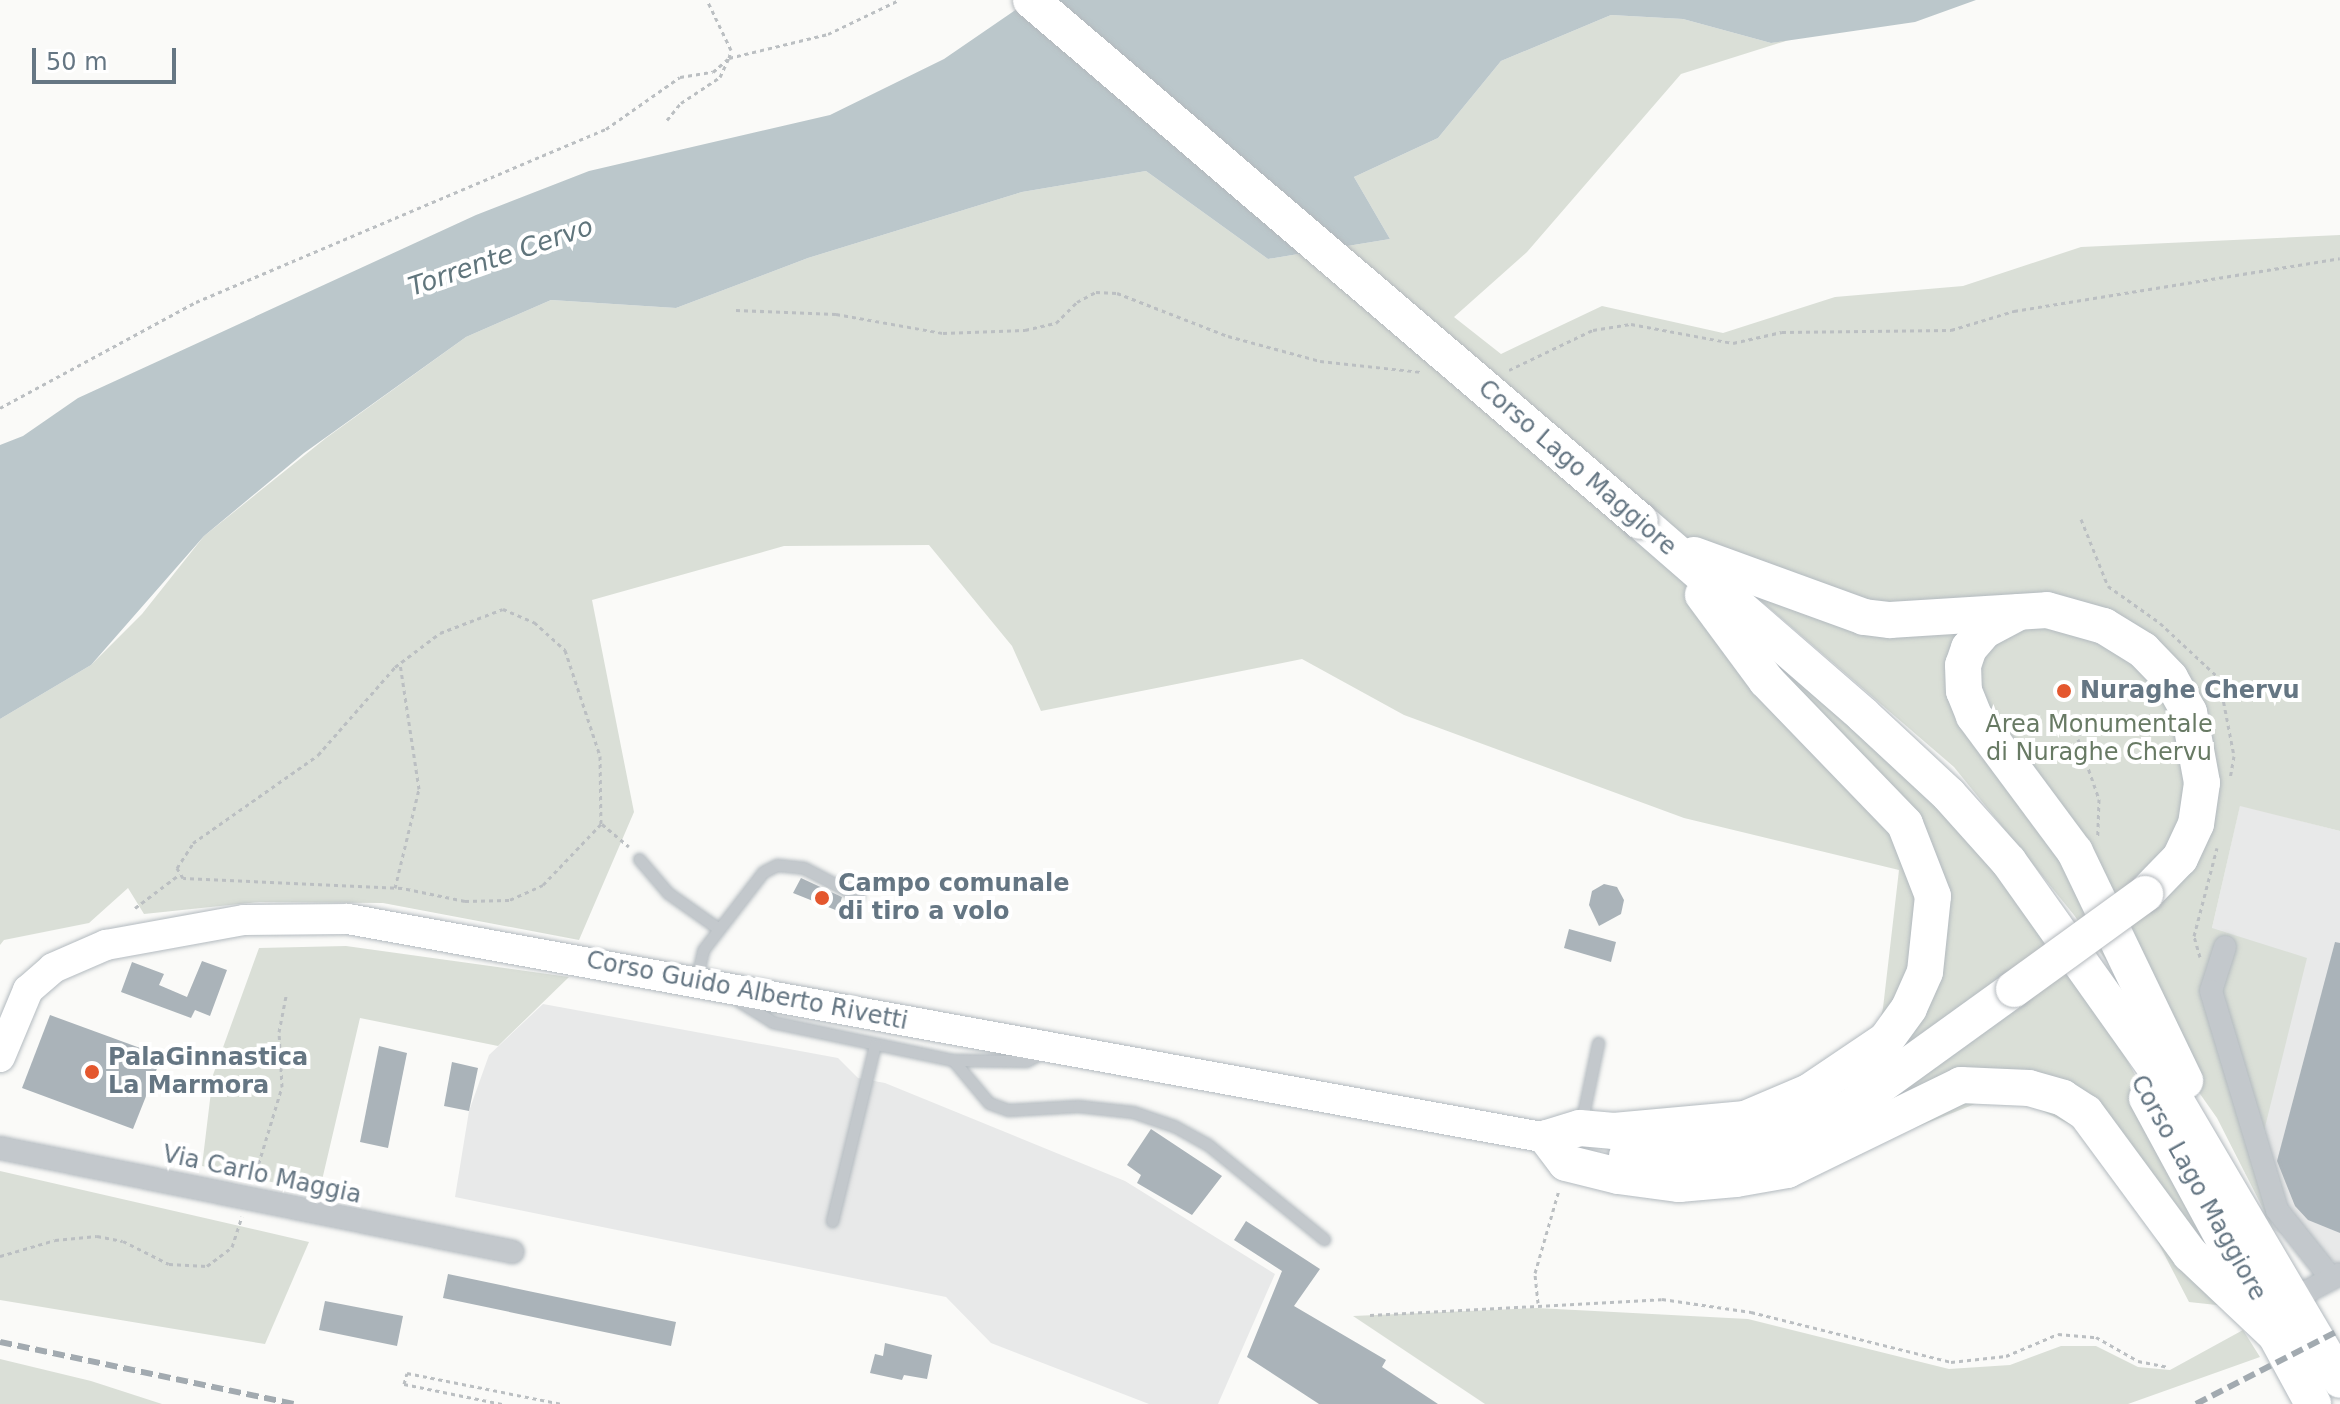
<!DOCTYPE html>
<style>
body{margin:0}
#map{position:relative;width:2340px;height:1404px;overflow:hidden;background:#fafaf8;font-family:"DejaVu Sans",sans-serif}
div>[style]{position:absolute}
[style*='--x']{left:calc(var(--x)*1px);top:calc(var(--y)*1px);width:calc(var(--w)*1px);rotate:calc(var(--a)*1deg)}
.built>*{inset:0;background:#e8e9e9}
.green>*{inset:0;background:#dadfd7}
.water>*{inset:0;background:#bbc7cb}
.building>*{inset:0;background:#aab3b9}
.path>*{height:3px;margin-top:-1.5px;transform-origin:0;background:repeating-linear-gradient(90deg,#bbbfc2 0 4px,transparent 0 8px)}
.roads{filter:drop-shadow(0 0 2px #b3babf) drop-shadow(0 0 2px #b3babf)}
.service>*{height:11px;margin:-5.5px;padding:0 5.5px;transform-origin:5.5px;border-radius:5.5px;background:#c3c8cc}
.minor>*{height:22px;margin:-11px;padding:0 11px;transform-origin:11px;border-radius:11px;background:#c3c8cc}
.secondary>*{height:30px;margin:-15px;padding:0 15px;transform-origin:15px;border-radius:15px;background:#fff}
.trunk>*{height:36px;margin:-18px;padding:0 18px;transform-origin:18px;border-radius:18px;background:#fff}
.rail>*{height:6px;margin-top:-3px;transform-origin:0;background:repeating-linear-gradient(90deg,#a2aab0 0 12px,transparent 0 18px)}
.bridges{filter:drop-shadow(0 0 2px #b4b9bd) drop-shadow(0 0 2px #b4b9bd)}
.trunk-bridge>*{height:36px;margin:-18px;padding:0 18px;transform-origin:18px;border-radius:18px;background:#fff}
.dots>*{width:22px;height:22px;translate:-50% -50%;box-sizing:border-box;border:4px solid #fff;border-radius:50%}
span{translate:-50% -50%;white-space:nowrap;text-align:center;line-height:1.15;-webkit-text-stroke:8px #fff;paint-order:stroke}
.street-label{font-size:24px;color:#657683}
.poi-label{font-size:24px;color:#657683;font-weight:700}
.left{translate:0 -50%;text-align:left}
.park-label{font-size:24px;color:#687a64}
.water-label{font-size:26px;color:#60757c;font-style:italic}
.scale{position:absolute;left:32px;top:48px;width:144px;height:36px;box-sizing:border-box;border:4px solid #657683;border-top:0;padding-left:10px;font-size:24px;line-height:28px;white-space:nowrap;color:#657683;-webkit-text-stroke:6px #fff;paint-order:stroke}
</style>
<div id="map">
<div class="built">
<div style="clip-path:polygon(2240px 805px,2340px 831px,2340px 1265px,2274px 1230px,2212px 928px)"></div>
<div style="clip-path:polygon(543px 1004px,838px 1058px,858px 1078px,885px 1083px,1125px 1181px,1275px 1274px,1218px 1404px,1149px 1404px,991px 1343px,946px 1297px,455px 1197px,469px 1111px,489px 1055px)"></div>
</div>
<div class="green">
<div style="clip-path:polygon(1611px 15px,1683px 19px,1771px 43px,1789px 40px,1681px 74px,1527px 252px,1454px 317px,1501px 354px,1602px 306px,1723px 333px,1835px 297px,1963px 286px,2081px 247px,2340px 235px,2340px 831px,2240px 806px,2212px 928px,2307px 958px,2259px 1151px,2245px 1138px,2274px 1230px,2217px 1118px,2074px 915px,1954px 767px,1703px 551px,1857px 801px,1749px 616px,2055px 923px,2143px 1090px,2244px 1308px,2189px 1302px,2106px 1142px,2024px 1102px,1980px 1102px,1844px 1156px,1883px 1008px,1899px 870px,1684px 818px,1404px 715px,1302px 659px,1041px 711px,1012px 646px,929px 545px,784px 546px,592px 600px,634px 812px,579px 940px,383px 903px,259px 902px,144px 914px,128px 888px,89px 923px,4px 940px,0 945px,0 719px,91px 665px,142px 614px,204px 536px,326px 438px,466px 337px,551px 300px,676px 308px,808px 258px,1022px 192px,1146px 171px,1268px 259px,1390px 239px,1354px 177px,1438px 138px,1501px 61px)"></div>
<div style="clip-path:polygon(346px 946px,569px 977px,498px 1046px,360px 1018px,319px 1193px,202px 1166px,213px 1075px,259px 948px)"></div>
<div style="clip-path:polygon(0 1171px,309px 1242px,265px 1344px,0 1300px)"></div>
<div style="clip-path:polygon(1537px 1308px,1748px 1319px,1949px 1369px,2010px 1365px,2061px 1346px,2096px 1346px,2138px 1367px,2170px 1370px,2243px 1330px,2260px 1357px,2128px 1404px,1485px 1404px,1353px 1316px)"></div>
<div style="clip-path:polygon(0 1359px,91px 1381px,162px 1404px,0 1404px)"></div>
</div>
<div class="water">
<div style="clip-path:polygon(1030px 0,1976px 0,1915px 22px,1771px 43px,1683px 19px,1611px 15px,1501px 61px,1438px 138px,1354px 177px,1390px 239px,1268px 259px,1146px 171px,1022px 192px,808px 258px,676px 308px,551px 300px,466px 337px,304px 453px,204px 536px,91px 665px,0 719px,0 445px,23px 436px,78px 398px,476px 215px,589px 171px,830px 115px,944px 59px)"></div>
</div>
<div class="building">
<div style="clip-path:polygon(801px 878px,842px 897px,838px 911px,793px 893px)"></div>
<div style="clip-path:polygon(1604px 884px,1617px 887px,1624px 900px,1621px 914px,1599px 926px,1589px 905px,1592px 891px)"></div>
<div style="clip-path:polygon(1569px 929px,1616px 942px,1611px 962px,1564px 948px)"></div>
<div style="clip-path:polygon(2335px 942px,2340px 943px,2340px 1233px,2308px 1220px,2295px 1206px,2277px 1161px)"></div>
<div style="clip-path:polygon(202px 961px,227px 970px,210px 1016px,195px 1010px,191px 1018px,121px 992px,132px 962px,164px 974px,159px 985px,187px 997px)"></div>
<div style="clip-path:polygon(50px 1015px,162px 1056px,133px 1129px,22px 1088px)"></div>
<div style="clip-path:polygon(379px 1046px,407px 1053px,388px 1148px,360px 1142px)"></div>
<div style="clip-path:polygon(452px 1062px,478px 1068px,469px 1111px,444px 1106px)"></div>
<div style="clip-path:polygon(1151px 1129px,1222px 1176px,1192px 1215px,1137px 1183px,1141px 1175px,1127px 1165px)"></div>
<div style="clip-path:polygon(1246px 1221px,1320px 1269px,1294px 1306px,1386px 1360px,1382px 1367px,1438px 1404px,1319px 1404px,1247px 1357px,1282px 1271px,1234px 1240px)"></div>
<div style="clip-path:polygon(448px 1274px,676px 1322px,671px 1346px,443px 1298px)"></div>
<div style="clip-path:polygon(325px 1301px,403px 1316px,397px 1346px,319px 1330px)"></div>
<div style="clip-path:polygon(885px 1343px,932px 1355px,927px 1379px,904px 1375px,902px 1380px,870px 1373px,875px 1354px,883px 1356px)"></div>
</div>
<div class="path">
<div style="--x:667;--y:120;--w:22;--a:-51"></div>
<div style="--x:681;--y:103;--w:47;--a:-33.7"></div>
<div style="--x:720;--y:77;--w:21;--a:-65"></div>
<div style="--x:729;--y:58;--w:8;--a:-76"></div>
<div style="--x:731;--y:50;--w:55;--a:-115.6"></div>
<div style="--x:736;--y:310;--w:100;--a:2.3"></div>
<div style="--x:836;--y:314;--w:109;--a:10.1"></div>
<div style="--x:943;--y:333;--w:82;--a:-2.1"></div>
<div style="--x:1025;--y:330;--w:32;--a:-13"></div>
<div style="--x:1056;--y:323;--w:30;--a:-45"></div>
<div style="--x:1077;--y:302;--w:21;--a:-28"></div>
<div style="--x:1096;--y:292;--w:21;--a:3"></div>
<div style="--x:1117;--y:293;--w:119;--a:21.2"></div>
<div style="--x:1228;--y:336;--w:95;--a:15.2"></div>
<div style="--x:1320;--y:361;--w:103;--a:6.2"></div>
<div style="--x:1509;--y:370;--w:93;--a:-25.5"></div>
<div style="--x:1593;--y:330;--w:38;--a:-9"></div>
<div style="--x:1631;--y:324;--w:104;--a:10.6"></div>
<div style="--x:1733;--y:343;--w:50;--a:-12.7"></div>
<div style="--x:1782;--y:332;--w:169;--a:-0.7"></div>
<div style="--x:1951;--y:330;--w:66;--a:-16.8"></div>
<div style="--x:2014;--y:311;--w:330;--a:-9.2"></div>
<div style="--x:0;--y:408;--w:223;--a:-28.4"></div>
<div style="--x:196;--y:302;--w:445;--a:-22.9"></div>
<div style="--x:606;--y:129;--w:90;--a:-35.1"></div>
<div style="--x:680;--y:77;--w:33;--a:-9"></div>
<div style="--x:713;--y:72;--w:21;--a:-41"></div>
<div style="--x:729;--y:58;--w:102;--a:-13.6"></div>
<div style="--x:828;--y:34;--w:79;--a:-25.6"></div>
<div style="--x:2081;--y:519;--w:72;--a:68.1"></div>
<div style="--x:2108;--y:586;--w:64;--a:35.4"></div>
<div style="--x:2160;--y:623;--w:81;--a:43"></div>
<div style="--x:2219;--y:678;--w:79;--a:79.1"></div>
<div style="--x:2234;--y:756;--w:22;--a:100"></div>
<div style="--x:503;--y:609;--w:34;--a:23"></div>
<div style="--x:534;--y:622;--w:42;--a:42.1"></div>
<div style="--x:565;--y:650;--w:112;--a:71.7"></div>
<div style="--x:600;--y:756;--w:68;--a:89.2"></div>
<div style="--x:601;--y:824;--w:84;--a:133.6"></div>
<div style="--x:543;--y:885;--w:37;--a:156"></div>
<div style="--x:509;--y:900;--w:44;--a:178.7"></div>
<div style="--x:465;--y:901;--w:64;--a:-168.3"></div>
<div style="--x:402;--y:888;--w:219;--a:-177.4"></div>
<div style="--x:183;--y:878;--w:12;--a:-121"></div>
<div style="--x:177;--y:868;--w:30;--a:-57"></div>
<div style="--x:193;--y:843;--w:153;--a:-35.1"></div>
<div style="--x:318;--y:755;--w:117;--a:-48.8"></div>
<div style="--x:395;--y:667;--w:56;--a:-37.1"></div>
<div style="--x:440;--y:633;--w:67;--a:-20.9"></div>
<div style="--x:2083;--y:716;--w:24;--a:102"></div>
<div style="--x:2078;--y:739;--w:64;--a:70.7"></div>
<div style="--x:2099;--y:799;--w:38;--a:92"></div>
<div style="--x:602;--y:824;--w:35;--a:40"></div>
<div style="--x:395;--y:888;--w:102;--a:-76.4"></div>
<div style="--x:419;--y:789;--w:126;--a:-98.6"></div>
<div style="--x:135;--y:908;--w:56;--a:-37.1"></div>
<div style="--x:2200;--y:957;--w:22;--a:-106"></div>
<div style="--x:2194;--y:936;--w:91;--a:-75.4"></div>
<div style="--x:254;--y:1179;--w:96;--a:-73.1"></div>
<div style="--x:282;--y:1087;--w:55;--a:-93.1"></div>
<div style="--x:279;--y:1032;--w:38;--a:-79"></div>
<div style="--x:0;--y:1256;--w:57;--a:-16.2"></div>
<div style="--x:55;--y:1240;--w:42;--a:-5.4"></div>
<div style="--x:97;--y:1236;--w:26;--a:11"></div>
<div style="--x:123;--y:1241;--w:51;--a:26.6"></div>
<div style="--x:169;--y:1264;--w:38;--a:3"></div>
<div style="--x:207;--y:1266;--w:31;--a:-37"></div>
<div style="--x:232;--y:1247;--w:32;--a:-72"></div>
<div style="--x:1538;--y:1303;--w:30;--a:-96"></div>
<div style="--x:1535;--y:1273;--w:86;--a:-73.9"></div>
<div style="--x:1370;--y:1315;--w:292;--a:-3.1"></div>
<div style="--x:1662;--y:1299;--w:90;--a:8.3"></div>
<div style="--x:1751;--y:1312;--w:206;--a:14"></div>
<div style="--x:1951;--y:1362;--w:55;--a:-6.2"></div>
<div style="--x:2006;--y:1356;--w:56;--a:-22.9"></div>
<div style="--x:2058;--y:1334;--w:38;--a:5"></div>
<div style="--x:2096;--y:1337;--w:48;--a:29.7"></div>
<div style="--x:2138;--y:1361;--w:31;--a:11"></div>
<div style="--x:502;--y:1404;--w:100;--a:-168.5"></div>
<div style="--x:404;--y:1384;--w:11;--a:-75"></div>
<div style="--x:407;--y:1373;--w:158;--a:11.3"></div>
</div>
<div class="roads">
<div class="service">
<div style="--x:639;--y:859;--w:45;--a:49.5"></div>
<div style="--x:668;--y:893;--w:62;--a:35.2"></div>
<div style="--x:696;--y:981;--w:32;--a:-77"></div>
<div style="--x:703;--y:950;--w:98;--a:-52.4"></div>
<div style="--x:763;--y:872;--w:16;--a:-27"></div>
<div style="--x:777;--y:865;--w:27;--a:6"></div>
<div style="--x:804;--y:868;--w:61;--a:27.4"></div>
<div style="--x:739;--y:1001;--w:39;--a:32"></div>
<div style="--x:772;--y:1022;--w:185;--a:11.9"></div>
<div style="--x:953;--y:1060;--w:73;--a:0.8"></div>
<div style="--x:1026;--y:1061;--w:18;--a:-27"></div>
<div style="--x:953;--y:1060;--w:56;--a:50.1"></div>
<div style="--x:989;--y:1103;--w:20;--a:20"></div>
<div style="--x:1008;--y:1110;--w:70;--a:-3.3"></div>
<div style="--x:1078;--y:1106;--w:55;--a:6.2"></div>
<div style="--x:1133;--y:1112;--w:43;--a:18.9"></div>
<div style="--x:1174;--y:1126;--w:38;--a:29"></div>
<div style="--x:1207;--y:1144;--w:151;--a:39.1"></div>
<div style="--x:1581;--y:1124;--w:83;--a:-78.1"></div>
<div style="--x:832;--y:1221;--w:181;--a:-76.3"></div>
</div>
<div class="minor">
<div style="--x:2225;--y:947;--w:46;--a:107.7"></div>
<div style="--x:2211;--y:991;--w:229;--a:73.2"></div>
<div style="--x:2277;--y:1210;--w:87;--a:51.5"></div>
<div style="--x:0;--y:1148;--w:523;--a:11.46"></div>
<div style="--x:2291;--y:1300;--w:55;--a:-28"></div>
</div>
<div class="secondary">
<div style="--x:0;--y:1057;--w:73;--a:-67.3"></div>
<div style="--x:28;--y:990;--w:33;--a:-41"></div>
<div style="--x:53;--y:968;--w:58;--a:-23.5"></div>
<div style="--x:106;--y:945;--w:140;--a:-10.3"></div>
<div style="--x:244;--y:920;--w:104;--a:-0.6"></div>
<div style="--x:348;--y:919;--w:1219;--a:10.35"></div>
</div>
<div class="trunk">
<div style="--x:1640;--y:521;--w:296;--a:41"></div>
<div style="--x:1863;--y:715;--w:117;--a:42.9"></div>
<div style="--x:1949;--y:795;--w:90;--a:48.2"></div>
<div style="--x:2009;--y:862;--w:266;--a:54.6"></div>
<div style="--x:2163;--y:1079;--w:349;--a:59.5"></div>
<div style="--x:1694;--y:555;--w:181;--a:20"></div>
<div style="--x:1864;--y:617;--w:26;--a:7"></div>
<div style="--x:1890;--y:620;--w:157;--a:-3.6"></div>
<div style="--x:2047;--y:610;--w:59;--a:15.7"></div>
<div style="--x:2104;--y:626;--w:46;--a:31.6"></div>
<div style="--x:2143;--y:650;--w:39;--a:46"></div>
<div style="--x:2170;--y:678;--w:39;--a:61"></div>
<div style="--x:2189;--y:712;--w:72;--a:79.6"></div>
<div style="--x:2202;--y:783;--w:41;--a:98.3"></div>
<div style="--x:2196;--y:824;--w:38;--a:115"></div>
<div style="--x:2180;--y:858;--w:50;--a:134.2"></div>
<div style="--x:2019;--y:612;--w:40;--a:152"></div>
<div style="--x:1984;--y:631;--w:23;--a:131"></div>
<div style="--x:1969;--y:648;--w:18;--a:109"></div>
<div style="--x:1963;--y:665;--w:26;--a:88"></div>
<div style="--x:1964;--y:691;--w:27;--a:68"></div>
<div style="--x:1974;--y:716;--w:169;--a:53.4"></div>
<div style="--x:2075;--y:852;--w:254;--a:64.3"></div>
<div style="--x:2147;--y:1098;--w:348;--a:61.5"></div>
<div style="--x:1547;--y:1138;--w:34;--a:-17"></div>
<div style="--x:1580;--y:1128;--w:34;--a:5"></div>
<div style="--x:1614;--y:1131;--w:132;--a:-5.2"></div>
<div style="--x:1745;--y:1119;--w:69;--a:-22.9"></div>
<div style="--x:1809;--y:1092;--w:93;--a:-34"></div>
<div style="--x:1886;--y:1040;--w:39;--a:-54"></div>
<div style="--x:1909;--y:1008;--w:39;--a:-66"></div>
<div style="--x:1925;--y:972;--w:76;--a:-84"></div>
<div style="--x:1933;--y:896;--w:77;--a:-111.3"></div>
<div style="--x:1905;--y:824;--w:200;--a:-134"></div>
<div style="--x:1766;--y:680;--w:106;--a:-126.5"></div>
<div style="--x:1547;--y:1138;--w:31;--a:53"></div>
<div style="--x:1566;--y:1163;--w:54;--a:14"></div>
<div style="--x:1618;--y:1176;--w:62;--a:7.5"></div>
<div style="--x:1679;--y:1184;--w:57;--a:-5"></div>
<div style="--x:1736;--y:1179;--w:52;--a:-10"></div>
<div style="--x:1787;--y:1170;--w:194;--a:-26"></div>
<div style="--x:1961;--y:1085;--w:68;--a:2.5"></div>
<div style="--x:2029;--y:1088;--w:35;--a:16"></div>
<div style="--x:2063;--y:1098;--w:27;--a:33"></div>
<div style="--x:2086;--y:1113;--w:175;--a:53.6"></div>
<div style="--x:2190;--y:1254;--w:125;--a:43.4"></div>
<div style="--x:1627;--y:1156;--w:66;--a:1.7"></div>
<div style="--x:1693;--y:1158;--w:60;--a:-8.7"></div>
<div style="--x:1752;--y:1149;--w:52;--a:-17.7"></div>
<div style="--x:1802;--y:1133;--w:53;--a:-28"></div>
<div style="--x:1849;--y:1108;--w:203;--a:-35.8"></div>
</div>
</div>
<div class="rail">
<div style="--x:0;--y:1342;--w:300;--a:11.9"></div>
<div style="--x:2196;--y:1404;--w:162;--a:-27.2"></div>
</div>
<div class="bridges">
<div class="trunk-bridge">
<div style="--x:1031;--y:0;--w:801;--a:40.55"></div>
<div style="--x:2014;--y:989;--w:162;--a:-35.9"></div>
</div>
</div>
<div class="dots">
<div style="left:2064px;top:691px;background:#e4572e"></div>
<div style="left:822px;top:898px;background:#e4572e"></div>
<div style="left:92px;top:1072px;background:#e4572e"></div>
</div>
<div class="street-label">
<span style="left:1577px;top:468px;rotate:41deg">Corso Lago Maggiore</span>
<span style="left:747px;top:991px;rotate:11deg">Corso Guido Alberto Rivetti</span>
<span style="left:262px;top:1175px;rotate:12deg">Via Carlo Maggia</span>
<span style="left:2198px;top:1188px;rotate:61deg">Corso Lago Maggiore</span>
</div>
<div class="poi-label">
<span class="left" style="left:2080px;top:691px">Nuraghe Chervu</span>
<span class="left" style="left:838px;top:898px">Campo comunale<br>di tiro a volo</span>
<span class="left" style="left:108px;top:1072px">PalaGinnastica<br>La Marmora</span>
</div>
<div class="park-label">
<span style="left:2099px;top:739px">Area Monumentale<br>di Nuraghe Chervu</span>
</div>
<div class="water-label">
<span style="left:501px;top:257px;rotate:-19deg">Torrente Cervo</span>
</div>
<div class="scale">50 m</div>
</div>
